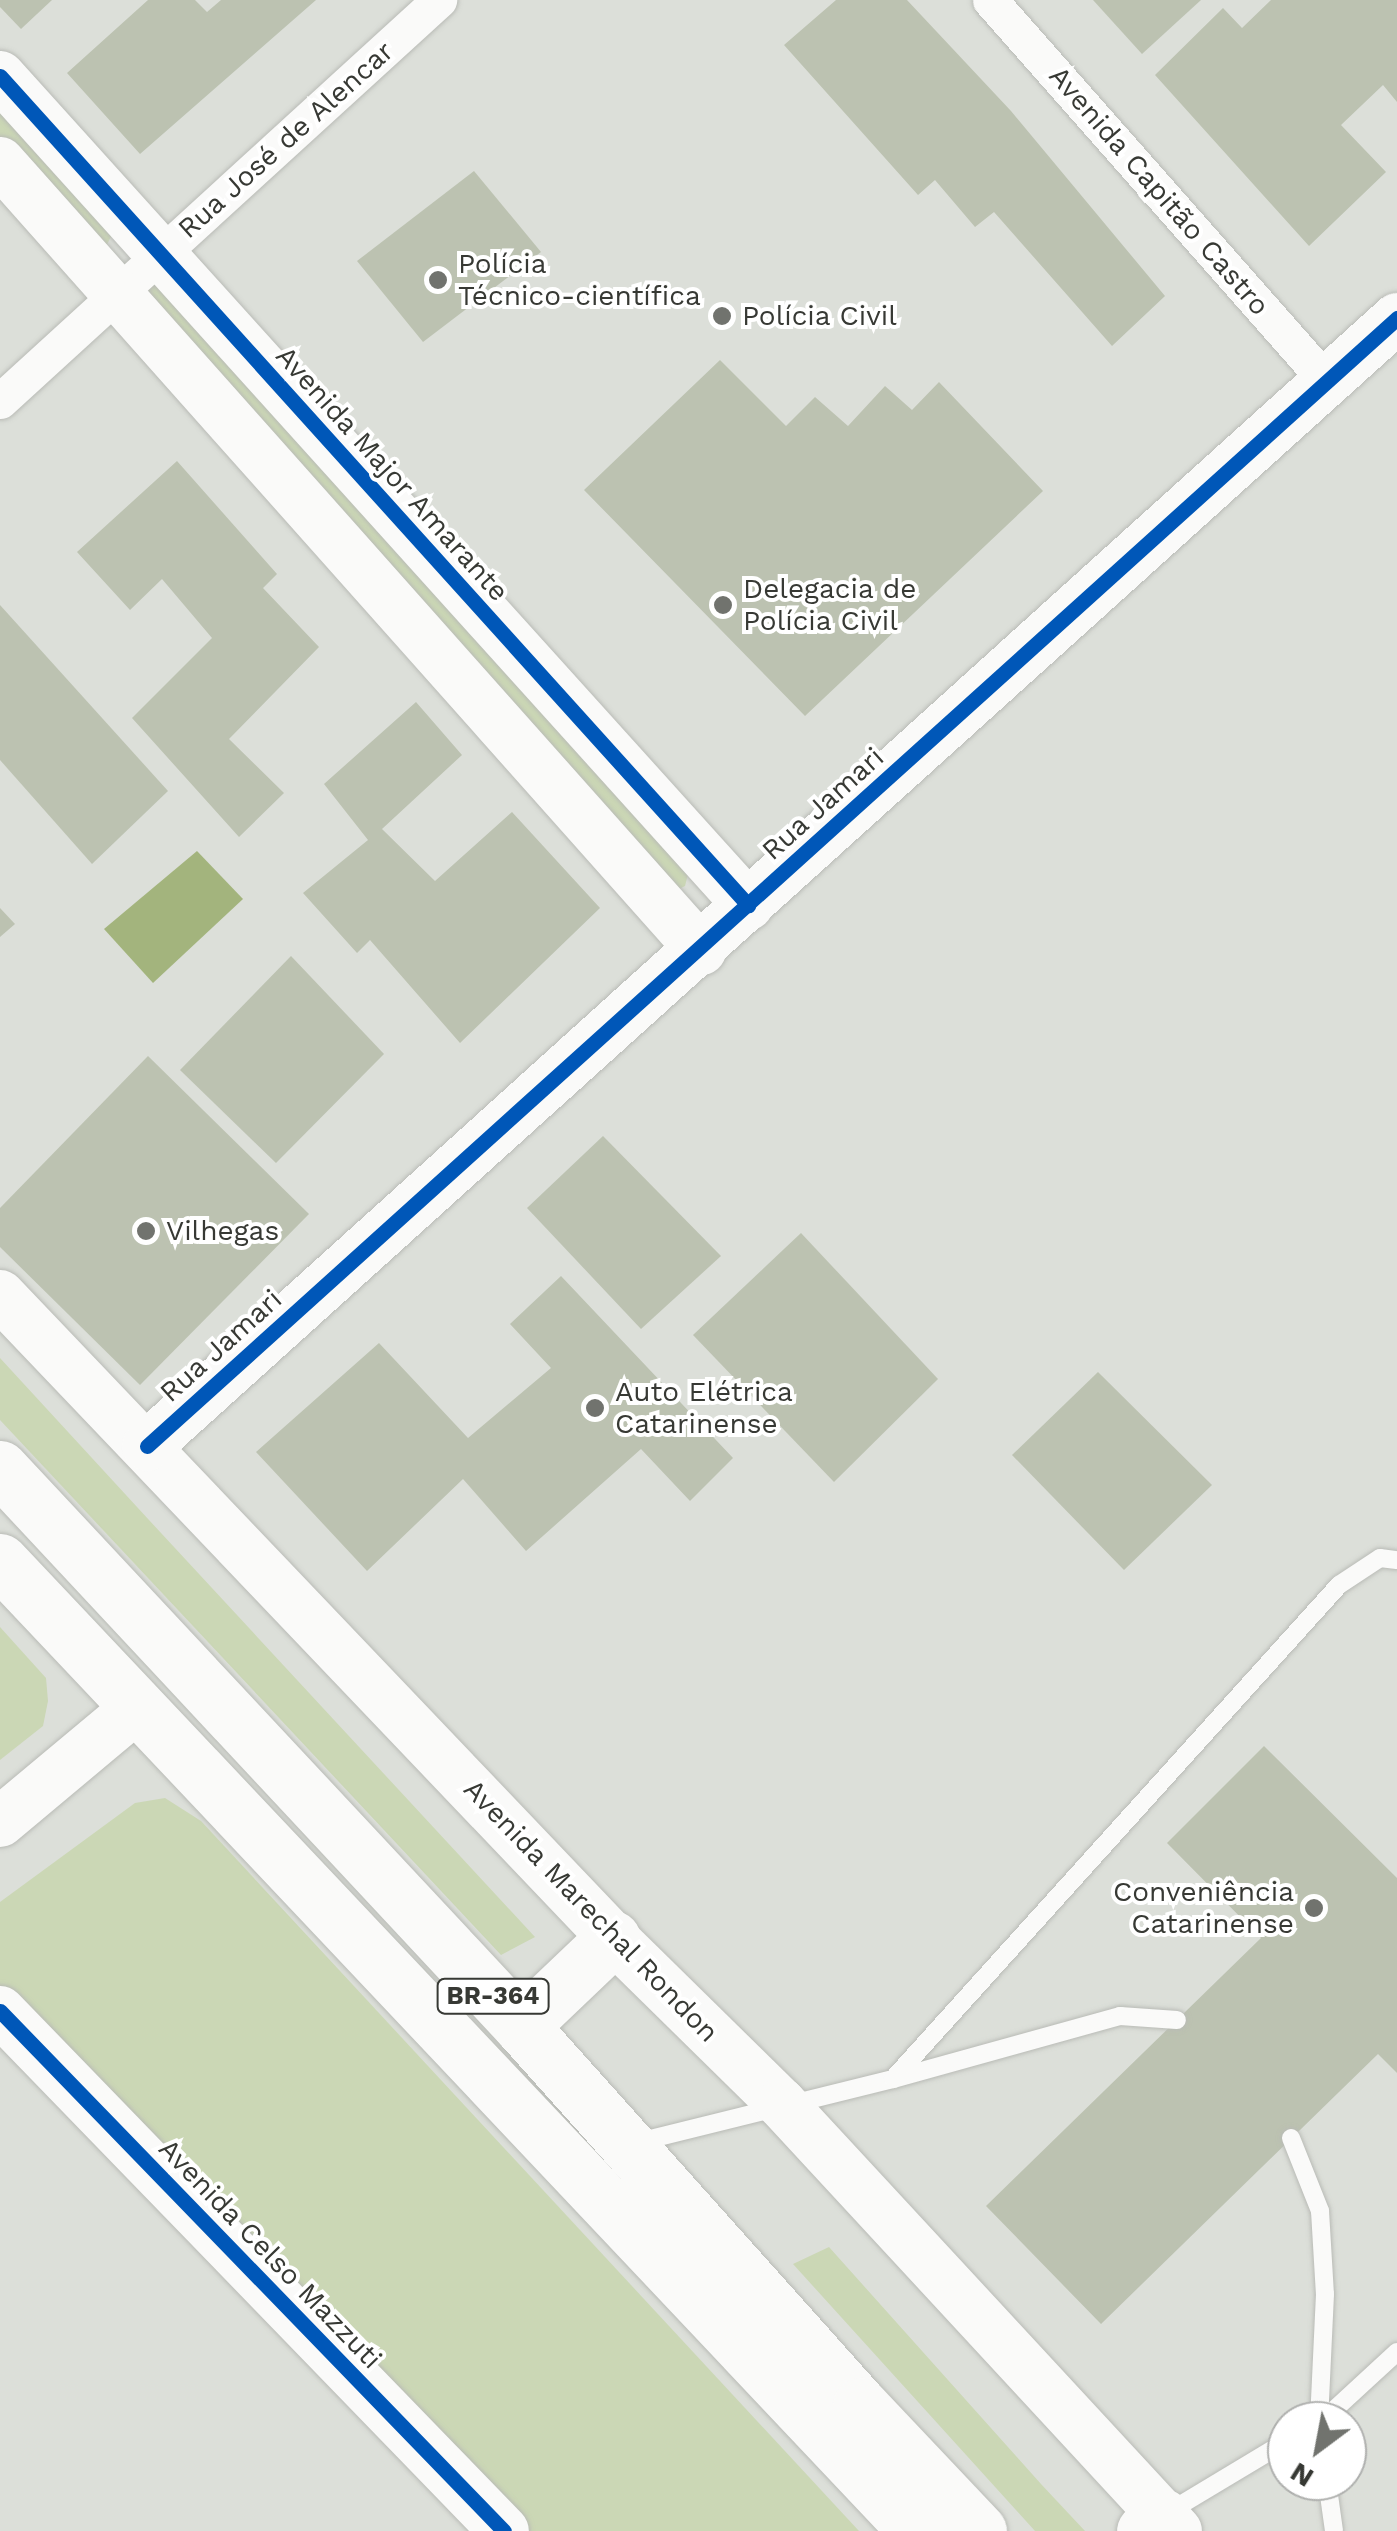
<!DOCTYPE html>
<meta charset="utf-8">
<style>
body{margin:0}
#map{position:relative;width:1397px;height:2531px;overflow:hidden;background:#dcdfd9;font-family:"Work Sans",sans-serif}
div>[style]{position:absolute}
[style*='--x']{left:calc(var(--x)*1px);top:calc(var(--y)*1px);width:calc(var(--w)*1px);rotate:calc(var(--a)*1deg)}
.green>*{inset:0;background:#cbd7b5}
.water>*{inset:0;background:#a3b47d}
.building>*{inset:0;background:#bcc2b1}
.roads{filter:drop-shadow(0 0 2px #b9bbb6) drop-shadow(0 0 2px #b9bbb6)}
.lane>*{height:18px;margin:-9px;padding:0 9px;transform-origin:9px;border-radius:9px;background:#fafaf9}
.street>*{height:35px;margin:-17.5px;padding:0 17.5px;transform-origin:17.5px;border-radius:17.5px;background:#fafaf9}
.secondary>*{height:50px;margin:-25px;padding:0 25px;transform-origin:25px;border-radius:25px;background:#fafaf9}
.highway>*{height:55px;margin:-27.5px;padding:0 27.5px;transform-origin:27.5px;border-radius:27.5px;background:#fafaf9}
.cycleway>*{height:15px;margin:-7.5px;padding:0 7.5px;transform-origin:7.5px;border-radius:7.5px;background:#0057b8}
.dots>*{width:28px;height:28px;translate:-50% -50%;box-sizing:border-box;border:5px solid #fff;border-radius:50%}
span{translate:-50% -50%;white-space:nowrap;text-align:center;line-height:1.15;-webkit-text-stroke:8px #fff;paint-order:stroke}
.shield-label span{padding:2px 8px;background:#fff;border:2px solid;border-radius:8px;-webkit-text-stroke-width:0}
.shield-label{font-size:25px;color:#373934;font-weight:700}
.street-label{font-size:28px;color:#373934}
.poi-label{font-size:28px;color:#373934}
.left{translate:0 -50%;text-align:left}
.right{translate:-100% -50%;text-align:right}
.north{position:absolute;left:1267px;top:2401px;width:100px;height:100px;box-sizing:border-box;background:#fff;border:2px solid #afb0ae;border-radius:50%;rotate:212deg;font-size:28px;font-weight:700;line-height:40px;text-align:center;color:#373934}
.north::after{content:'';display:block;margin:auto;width:35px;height:45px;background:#71736e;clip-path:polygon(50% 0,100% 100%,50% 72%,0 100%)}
</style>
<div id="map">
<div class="green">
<div style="clip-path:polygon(0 107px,113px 233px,105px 248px,0 142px)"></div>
<div style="clip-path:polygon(153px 283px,163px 289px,688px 874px,685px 886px,679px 889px,148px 304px,146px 287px)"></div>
<div style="clip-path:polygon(0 1358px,149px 1520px,535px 1937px,501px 1955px,0 1420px)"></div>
<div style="clip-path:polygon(0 1627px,46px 1678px,48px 1701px,43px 1726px,0 1760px)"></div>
<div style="clip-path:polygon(165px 1798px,201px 1821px,859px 2531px,476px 2531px,0 2011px,0 1902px,135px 1803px)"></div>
<div style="clip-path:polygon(829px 2247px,1041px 2484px,1085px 2531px,1035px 2531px,793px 2264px)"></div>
</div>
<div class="water">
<div style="clip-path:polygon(197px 851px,243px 899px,153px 983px,104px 929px)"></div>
</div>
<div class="building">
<div style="clip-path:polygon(0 0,52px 0,21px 29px,0 7px)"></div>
<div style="clip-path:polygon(148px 0,195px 0,207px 12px,221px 0,316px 0,140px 154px,67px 73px)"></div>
<div style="clip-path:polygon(836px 0,907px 0,1011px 111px,1165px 296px,1112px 346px,994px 212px,975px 227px,935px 180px,918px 195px,784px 45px)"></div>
<div style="clip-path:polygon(1093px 0,1201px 0,1142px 54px)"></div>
<div style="clip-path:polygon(1271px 0,1397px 0,1397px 102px,1383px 85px,1341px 125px,1386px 172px,1309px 246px,1155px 75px,1223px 8px,1242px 28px)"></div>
<div style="clip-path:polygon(474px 171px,541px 252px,423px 342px,357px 261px)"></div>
<div style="clip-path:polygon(720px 360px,786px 426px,815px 397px,848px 426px,885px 386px,912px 410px,939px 382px,1043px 491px,805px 716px,584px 490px)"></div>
<div style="clip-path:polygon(177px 461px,277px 574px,263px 588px,319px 647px,229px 739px,284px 793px,239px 837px,132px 718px,212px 638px,162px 579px,130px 610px,77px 552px)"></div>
<div style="clip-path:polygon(0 605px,168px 791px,92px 864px,0 760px)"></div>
<div style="clip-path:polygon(416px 702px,462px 755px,382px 829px,435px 881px,512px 812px,600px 908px,460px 1043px,370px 940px,357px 953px,303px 893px,368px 840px,324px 784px)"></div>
<div style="clip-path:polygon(0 908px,15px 924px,0 937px)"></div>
<div style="clip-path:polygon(291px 956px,384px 1054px,276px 1163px,180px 1070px)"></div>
<div style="clip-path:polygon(148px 1056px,309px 1214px,140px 1385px,0 1247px,0 1208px)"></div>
<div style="clip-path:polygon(603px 1136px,721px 1256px,641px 1329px,527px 1208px)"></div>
<div style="clip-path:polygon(801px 1233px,938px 1379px,834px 1482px,693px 1335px)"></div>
<div style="clip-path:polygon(561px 1276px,733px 1458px,690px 1501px,641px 1449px,526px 1551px,463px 1479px,367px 1571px,256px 1452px,379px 1343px,468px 1438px,551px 1368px,510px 1324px)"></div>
<div style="clip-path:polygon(1098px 1372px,1212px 1485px,1124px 1570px,1012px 1455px)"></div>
<div style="clip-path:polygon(1264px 1746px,1397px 1878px,1397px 2073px,1378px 2054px,1101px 2324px,986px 2206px,1261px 1938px,1167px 1843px)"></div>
</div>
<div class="roads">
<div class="lane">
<div style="--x:893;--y:2079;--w:236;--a:-15.5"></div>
<div style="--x:1120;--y:2016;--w:57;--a:4"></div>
<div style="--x:1291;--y:2138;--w:79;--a:68.3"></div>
<div style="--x:1320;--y:2211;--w:83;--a:86.6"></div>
<div style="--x:1325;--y:2294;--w:127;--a:92.7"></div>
<div style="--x:638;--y:2142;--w:263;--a:-13.9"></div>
<div style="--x:893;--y:2079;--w:666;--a:-47.92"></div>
<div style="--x:1339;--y:1585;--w:49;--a:-33.4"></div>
<div style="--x:1380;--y:1558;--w:17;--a:7"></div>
<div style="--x:1322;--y:2421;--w:102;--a:-42.6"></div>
<div style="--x:1327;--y:2481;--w:50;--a:82"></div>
<div style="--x:1167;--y:2513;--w:140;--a:-31"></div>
</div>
<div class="street">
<div style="--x:990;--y:0;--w:509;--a:48.58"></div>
<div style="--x:0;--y:401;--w:595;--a:-42.41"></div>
</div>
<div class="secondary">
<div style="--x:0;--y:76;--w:1117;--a:47.94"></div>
<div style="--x:0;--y:162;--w:1055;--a:48.34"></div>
<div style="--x:0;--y:1295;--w:888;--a:46.37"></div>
<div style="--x:613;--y:1938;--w:235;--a:44.5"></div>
<div style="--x:781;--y:2103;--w:583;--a:47.22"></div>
<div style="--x:147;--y:1446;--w:1684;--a:-42.06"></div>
<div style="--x:0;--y:1822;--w:176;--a:-39.9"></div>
<div style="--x:0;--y:2011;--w:724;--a:45.9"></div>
</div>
<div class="highway">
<div style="--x:0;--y:1468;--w:763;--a:46.96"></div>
<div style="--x:521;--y:2026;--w:508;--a:48.19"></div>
<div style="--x:860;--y:2405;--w:173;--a:46.6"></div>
<div style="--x:0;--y:1561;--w:1334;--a:46.64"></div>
<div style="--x:521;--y:2026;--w:127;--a:-43.7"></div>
<div style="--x:1144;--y:2531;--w:24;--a:-38"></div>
</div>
</div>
<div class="cycleway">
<div style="--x:0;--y:76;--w:1117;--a:47.94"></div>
<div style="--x:147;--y:1446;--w:1684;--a:-42.06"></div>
<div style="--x:0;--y:2011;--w:724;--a:45.9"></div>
</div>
<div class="dots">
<div style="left:438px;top:280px;background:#71736e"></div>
<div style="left:722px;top:316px;background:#71736e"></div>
<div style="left:723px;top:605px;background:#71736e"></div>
<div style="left:146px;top:1231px;background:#71736e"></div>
<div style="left:595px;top:1408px;background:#71736e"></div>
<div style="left:1314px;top:1908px;background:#71736e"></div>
</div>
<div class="shield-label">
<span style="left:493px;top:1996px">BR-364</span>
</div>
<div class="street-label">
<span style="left:286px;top:140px;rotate:-42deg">Rua José de Alencar</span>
<span style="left:1159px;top:191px;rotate:49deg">Avenida Capitão Castro</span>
<span style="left:392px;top:474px;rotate:48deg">Avenida Major Amarante</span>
<span style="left:823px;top:804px;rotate:-42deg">Rua Jamari</span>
<span style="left:221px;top:1346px;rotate:-42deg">Rua Jamari</span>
<span style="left:591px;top:1911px;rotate:46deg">Avenida Marechal Rondon</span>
<span style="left:270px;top:2254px;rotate:46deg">Avenida Celso Mazzuti</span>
</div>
<div class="poi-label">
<span class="left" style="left:458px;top:280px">Polícia<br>Técnico-científica</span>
<span class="left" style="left:742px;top:316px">Polícia Civil</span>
<span class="left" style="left:743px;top:605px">Delegacia de<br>Polícia Civil</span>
<span class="left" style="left:166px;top:1231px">Vilhegas</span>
<span class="left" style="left:615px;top:1408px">Auto Elétrica<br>Catarinense</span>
<span class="right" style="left:1294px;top:1908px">Conveniência<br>Catarinense</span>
</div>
<div class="north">N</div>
</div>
